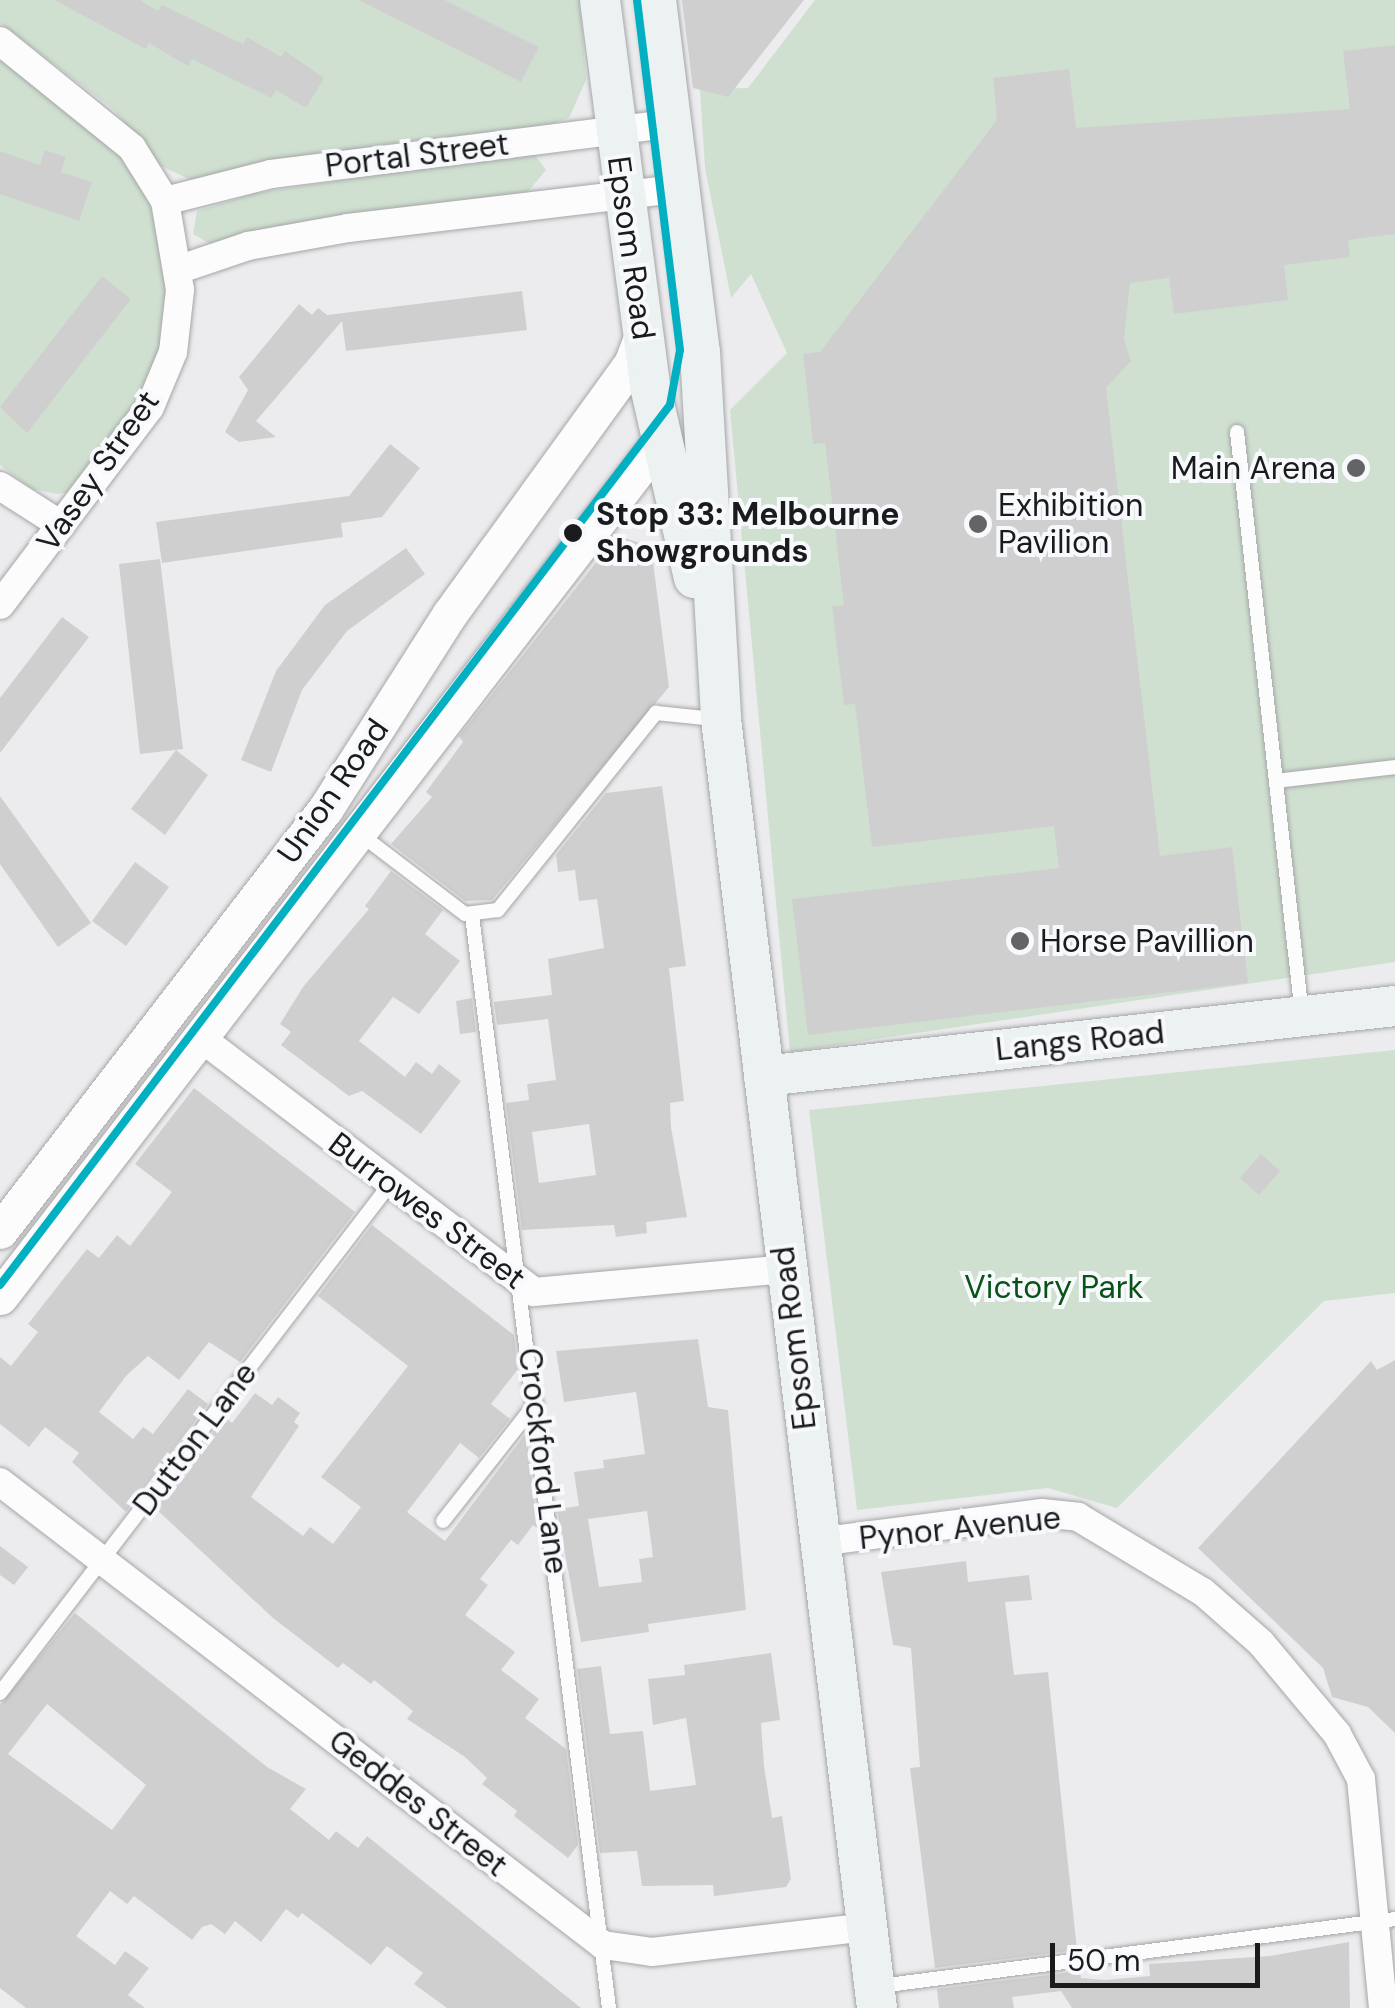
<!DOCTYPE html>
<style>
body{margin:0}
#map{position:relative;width:1395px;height:2008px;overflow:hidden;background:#ececef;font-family:"DM Sans",sans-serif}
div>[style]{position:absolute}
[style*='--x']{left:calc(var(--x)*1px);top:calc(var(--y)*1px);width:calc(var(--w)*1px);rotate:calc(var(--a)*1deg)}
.green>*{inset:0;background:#cfe0d0}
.building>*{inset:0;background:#d0cfd0}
.roads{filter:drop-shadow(0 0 2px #a6a6a8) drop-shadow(0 0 2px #a6a6a8)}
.service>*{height:14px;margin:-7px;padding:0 7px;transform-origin:7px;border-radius:7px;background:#fcfcfd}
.minor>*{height:28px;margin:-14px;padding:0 14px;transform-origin:14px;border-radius:14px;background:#fcfcfd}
.tertiary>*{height:35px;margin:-17.5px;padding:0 17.5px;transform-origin:17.5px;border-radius:17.5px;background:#fcfcfd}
.secondary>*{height:40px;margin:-20px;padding:0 20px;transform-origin:20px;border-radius:20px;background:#ecf1f1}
.tram-1>*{height:8px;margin:-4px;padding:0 4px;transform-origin:4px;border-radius:4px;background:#03b0c2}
.dots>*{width:28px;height:28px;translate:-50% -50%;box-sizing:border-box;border:5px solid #f8f9fd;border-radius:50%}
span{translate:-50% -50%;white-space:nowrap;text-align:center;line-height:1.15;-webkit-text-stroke:8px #f8f9fd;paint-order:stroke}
.street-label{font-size:32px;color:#1a1b1c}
.poi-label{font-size:32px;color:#1a1b1c}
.right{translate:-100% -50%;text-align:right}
.left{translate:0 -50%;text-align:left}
.stop-label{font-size:32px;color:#1a1b1c;font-weight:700}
.park-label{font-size:32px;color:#085416}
.scale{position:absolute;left:1050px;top:1943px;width:210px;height:45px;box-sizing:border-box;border:5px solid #1a1b1c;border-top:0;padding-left:12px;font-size:30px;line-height:35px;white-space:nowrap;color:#1a1b1c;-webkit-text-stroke:8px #f8f9fd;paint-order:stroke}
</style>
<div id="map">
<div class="green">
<div style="clip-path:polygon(0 0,580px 0,586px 80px,569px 118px,549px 125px,387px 144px,191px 180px,161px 166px,113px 109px,0 23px)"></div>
<div style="clip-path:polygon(815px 0,1395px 0,1395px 962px,790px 1052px,730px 410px,787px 353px,751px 274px,731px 298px,705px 168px,700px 89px,748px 88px)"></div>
<div style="clip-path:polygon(0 57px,126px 161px,158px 220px,169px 264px,169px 326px,150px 387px,70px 492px,57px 494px,32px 489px,0 465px)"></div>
<div style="clip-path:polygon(521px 154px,535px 155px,546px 170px,527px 193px,210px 244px,193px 234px,197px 211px,256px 193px)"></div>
<div style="clip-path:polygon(1395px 1050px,1395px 1293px,1324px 1301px,1117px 1508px,1048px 1488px,857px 1510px,809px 1110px)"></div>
</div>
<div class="building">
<div style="clip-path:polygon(54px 0,140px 0,158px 11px,162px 5px,243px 44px,247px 37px,281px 57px,285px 51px,324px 78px,306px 108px,276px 90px,271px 98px,192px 59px,188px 66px,149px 43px,146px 49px)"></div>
<div style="clip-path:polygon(359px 0,445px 0,539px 47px,521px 82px)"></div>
<div style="clip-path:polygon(682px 0,804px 0,728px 97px,693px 88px)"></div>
<div style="clip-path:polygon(1395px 45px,1395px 234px,1348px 240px,1350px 257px,1284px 265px,1288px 300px,1174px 314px,1169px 278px,1130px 283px,1124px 339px,1131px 361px,1106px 388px,1160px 856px,1232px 847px,1248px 983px,808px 1035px,792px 899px,1059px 868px,1054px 826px,872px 847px,855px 704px,844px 705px,832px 606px,844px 605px,825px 443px,813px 444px,803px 354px,820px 352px,997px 120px,993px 78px,1069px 69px,1076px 128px,1350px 109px,1343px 51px)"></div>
<div style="clip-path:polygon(45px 150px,66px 157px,61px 172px,92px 182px,79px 221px,0 194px,0 151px,40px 165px)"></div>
<div style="clip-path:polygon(102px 276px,131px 299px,27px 433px,0 407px)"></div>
<div style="clip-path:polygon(522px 291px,527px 330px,346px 351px,342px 321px,256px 421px,276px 437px,239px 442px,225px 432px,248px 390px,239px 377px,299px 304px,312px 315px,318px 308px,327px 315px)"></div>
<div style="clip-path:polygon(390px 444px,420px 468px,382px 517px,341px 523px,343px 537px,162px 563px,156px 522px,349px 496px)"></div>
<div style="clip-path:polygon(617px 536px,651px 546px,669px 687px,492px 900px,465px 901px,391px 844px,432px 797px,426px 792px,463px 742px,459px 736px)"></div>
<div style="clip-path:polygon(406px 548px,425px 574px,347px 631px,302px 690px,271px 772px,241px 760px,276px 671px,325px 605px)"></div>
<div style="clip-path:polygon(160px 559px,183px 749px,140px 754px,119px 564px)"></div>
<div style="clip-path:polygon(62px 617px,89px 637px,0 753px,0 698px)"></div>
<div style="clip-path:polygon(176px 750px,208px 775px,165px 835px,131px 809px)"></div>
<div style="clip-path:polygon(evenodd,662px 786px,686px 966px,669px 968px,684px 1101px,670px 1103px,671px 1127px,687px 1217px,646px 1222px,647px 1233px,616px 1237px,614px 1225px,522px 1230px,506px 1103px,529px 1100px,527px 1084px,556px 1080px,548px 1019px,497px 1025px,494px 1002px,552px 995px,548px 959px,604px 948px,597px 899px,579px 901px,575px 870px,558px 872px,556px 855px,606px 793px,662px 786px,589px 1124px,596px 1175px,539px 1183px,532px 1132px,589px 1124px)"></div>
<div style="clip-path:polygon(0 796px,91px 923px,58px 947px,0 864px)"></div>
<div style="clip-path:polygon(135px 862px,169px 887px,126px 946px,92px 921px)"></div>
<div style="clip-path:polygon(391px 871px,443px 910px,425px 934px,460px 961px,419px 1014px,393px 997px,359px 1041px,405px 1077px,416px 1062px,432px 1074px,439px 1064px,461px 1081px,421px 1134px,362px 1091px,349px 1096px,281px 1045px,291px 1032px,280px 1024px,303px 987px,369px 909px,365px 906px)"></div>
<div style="clip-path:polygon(472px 998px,476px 1032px,460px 1034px,456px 1001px)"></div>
<div style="clip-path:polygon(194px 1088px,355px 1212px,240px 1362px,209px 1342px,179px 1380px,148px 1356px,126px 1376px,99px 1412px,133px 1439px,143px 1427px,153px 1434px,188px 1389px,208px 1404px,126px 1512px,72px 1462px,79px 1453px,45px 1427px,29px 1447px,0 1424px,0 1357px,11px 1366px,38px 1332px,28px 1324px,87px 1249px,99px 1258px,117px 1235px,130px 1246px,172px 1192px,135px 1164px)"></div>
<div style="clip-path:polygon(1261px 1154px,1280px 1171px,1259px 1195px,1240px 1178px)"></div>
<div style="clip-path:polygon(372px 1225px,514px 1335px,518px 1369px,491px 1404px,510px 1419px,479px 1458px,460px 1443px,407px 1512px,445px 1541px,526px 1433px,538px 1529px,533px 1525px,518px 1545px,511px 1540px,480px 1579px,488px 1585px,465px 1615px,515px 1652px,501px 1670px,539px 1699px,525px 1718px,566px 1749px,578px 1845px,568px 1858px,514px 1816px,517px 1811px,482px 1784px,487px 1778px,465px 1757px,407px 1719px,413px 1711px,374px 1680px,371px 1684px,343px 1663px,338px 1668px,273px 1618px,155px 1508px,225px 1417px,232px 1423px,255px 1393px,272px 1405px,278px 1397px,300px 1413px,294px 1422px,299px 1426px,251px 1497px,303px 1536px,310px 1527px,333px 1544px,361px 1507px,321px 1477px,408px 1366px,318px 1296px)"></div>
<div style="clip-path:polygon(evenodd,698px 1339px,708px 1407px,728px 1410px,746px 1610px,648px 1624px,649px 1632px,581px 1642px,557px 1509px,579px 1506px,574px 1472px,604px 1468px,603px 1460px,645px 1454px,636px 1392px,564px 1402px,556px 1351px,698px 1339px,647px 1511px,653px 1557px,639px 1559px,642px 1582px,599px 1587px,588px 1519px,647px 1511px)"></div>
<div style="clip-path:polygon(1395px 1360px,1395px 1733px,1368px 1707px,1332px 1697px,1323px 1668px,1198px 1548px,1371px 1361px,1377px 1370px)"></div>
<div style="clip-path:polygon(0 1546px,28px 1567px,14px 1585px,0 1575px)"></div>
<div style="clip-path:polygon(966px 1561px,968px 1582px,1029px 1575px,1032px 1600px,1005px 1602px,1014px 1675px,1048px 1672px,1077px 1950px,935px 1968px,910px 1768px,920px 1767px,911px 1648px,893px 1645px,881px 1572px)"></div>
<div style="clip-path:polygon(evenodd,75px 1613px,267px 1767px,306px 1789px,290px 1809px,329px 1840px,336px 1831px,358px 1848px,367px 1836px,581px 2008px,447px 2008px,414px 1984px,423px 1973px,387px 1946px,371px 1965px,302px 1913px,298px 1918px,286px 1909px,261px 1942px,235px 1921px,225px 1934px,211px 1924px,202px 1927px,192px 1940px,134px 1896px,127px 1904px,110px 1891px,76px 1936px,115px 1965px,125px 1951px,149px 1968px,128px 1995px,145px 2008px,26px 2008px,0 1988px,0 1705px,75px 1613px,47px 1704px,146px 1785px,112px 1830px,8px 1754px,47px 1704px)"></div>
<div style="clip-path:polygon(771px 1653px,780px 1720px,761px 1723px,764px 1766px,772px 1818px,782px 1816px,791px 1879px,786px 1887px,714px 1896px,713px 1885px,642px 1886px,637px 1851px,600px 1853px,577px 1669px,601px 1666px,610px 1734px,643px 1731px,650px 1791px,696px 1785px,686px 1718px,653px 1725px,648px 1679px,685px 1675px,684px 1665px)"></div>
<div style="clip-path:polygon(1349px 1942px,1350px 2008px,1072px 2008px,1061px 1991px,1012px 1997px,1014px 2008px,939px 2008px,937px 1989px,1080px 1971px,1081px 1978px,1106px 1980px,1150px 1976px,1149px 1964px,1270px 1956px)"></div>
</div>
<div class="roads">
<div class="service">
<div style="--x:1237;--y:432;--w:587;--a:83.64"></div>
<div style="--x:1276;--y:781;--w:120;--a:-6.7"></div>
<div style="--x:360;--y:834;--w:132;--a:37.3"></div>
<div style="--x:465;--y:914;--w:33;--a:-7"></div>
<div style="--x:498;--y:910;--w:253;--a:-51.3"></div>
<div style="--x:656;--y:713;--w:59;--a:5.8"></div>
<div style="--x:472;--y:915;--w:1102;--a:82.86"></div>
<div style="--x:443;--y:1521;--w:150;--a:-51.8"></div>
<div style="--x:0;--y:1693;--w:641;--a:-52.54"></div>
<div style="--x:880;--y:1986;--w:519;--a:-7.41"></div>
</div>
<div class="minor">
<div style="--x:0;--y:41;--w:170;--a:39"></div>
<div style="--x:132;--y:148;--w:62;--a:58.1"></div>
<div style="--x:165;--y:201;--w:90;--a:80.4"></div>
<div style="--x:180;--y:290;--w:62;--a:96.4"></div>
<div style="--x:173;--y:352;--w:60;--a:112.7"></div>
<div style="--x:150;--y:407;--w:248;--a:127.1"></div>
<div style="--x:165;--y:201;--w:109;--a:-14.3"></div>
<div style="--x:271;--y:174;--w:404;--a:-7.2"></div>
<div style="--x:180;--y:269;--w:72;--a:-18.7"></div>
<div style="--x:248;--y:246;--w:102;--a:-10.2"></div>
<div style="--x:348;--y:228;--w:335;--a:-6.8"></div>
<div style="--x:0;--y:486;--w:72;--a:32.6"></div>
<div style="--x:201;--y:1038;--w:419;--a:37.3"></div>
<div style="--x:534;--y:1292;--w:252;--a:-5.2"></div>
<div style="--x:0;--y:1482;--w:760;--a:37.52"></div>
<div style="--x:603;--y:1945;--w:49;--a:8.1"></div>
<div style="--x:652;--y:1952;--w:216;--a:-6.6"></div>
<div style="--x:818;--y:1542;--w:226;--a:-7.4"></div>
<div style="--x:1042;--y:1513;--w:36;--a:6"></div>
<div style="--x:1078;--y:1517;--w:146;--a:31"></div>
<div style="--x:1203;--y:1592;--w:77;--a:41.3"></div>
<div style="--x:1261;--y:1643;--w:119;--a:50.1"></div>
<div style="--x:1337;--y:1734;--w:51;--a:61.9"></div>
<div style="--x:1361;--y:1779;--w:230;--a:84.5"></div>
</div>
<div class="tertiary">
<div style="--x:0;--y:1231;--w:534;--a:-52.38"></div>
<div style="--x:326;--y:808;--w:229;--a:-57.5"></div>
<div style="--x:449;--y:615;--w:310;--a:-54.1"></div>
<div style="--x:631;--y:364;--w:31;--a:-69"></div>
<div style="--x:0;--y:1297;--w:1082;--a:-52.36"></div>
</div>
<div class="secondary">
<div style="--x:600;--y:0;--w:389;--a:82.6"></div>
<div style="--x:650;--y:386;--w:197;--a:77.1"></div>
<div style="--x:656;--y:0;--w:355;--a:82.9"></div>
<div style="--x:700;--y:352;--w:368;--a:86.7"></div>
<div style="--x:721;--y:719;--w:1298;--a:83.1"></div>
<div style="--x:764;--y:1076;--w:635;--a:-6.33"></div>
</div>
</div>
<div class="tram-1">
<div style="--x:0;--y:1285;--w:1106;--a:-52.72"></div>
<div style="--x:670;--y:405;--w:56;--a:-79.7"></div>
<div style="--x:680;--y:350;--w:353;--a:-97"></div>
</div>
<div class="dots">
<div style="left:1356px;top:468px;background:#646466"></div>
<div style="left:978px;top:524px;background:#646466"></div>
<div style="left:573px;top:533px;background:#1a1b1c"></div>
<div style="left:1020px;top:941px;background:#646466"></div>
</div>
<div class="street-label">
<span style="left:417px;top:155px;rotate:-7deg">Portal Street</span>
<span style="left:631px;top:248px;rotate:82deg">Epsom Road</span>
<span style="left:98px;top:471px;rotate:-55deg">Vasey Street</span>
<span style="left:333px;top:791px;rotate:-55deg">Union Road</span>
<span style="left:1080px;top:1041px;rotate:-6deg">Langs Road</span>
<span style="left:427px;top:1211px;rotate:37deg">Burrowes Street</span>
<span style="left:794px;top:1338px;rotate:-97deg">Epsom Road</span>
<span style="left:195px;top:1439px;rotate:-53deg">Dutton Lane</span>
<span style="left:543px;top:1461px;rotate:83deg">Crockford Lane</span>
<span style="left:960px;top:1528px;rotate:-6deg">Pynor Avenue</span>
<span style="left:418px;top:1803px;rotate:38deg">Geddes Street</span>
</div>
<div class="poi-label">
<span class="right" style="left:1336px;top:468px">Main Arena</span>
<span class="left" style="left:998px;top:524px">Exhibition<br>Pavilion</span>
<span class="left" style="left:1040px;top:941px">Horse Pavillion</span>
</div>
<div class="stop-label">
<span class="left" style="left:596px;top:533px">Stop 33: Melbourne<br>Showgrounds</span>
</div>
<div class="park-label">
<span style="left:1054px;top:1287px">Victory Park</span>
</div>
<div class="scale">50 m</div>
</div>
